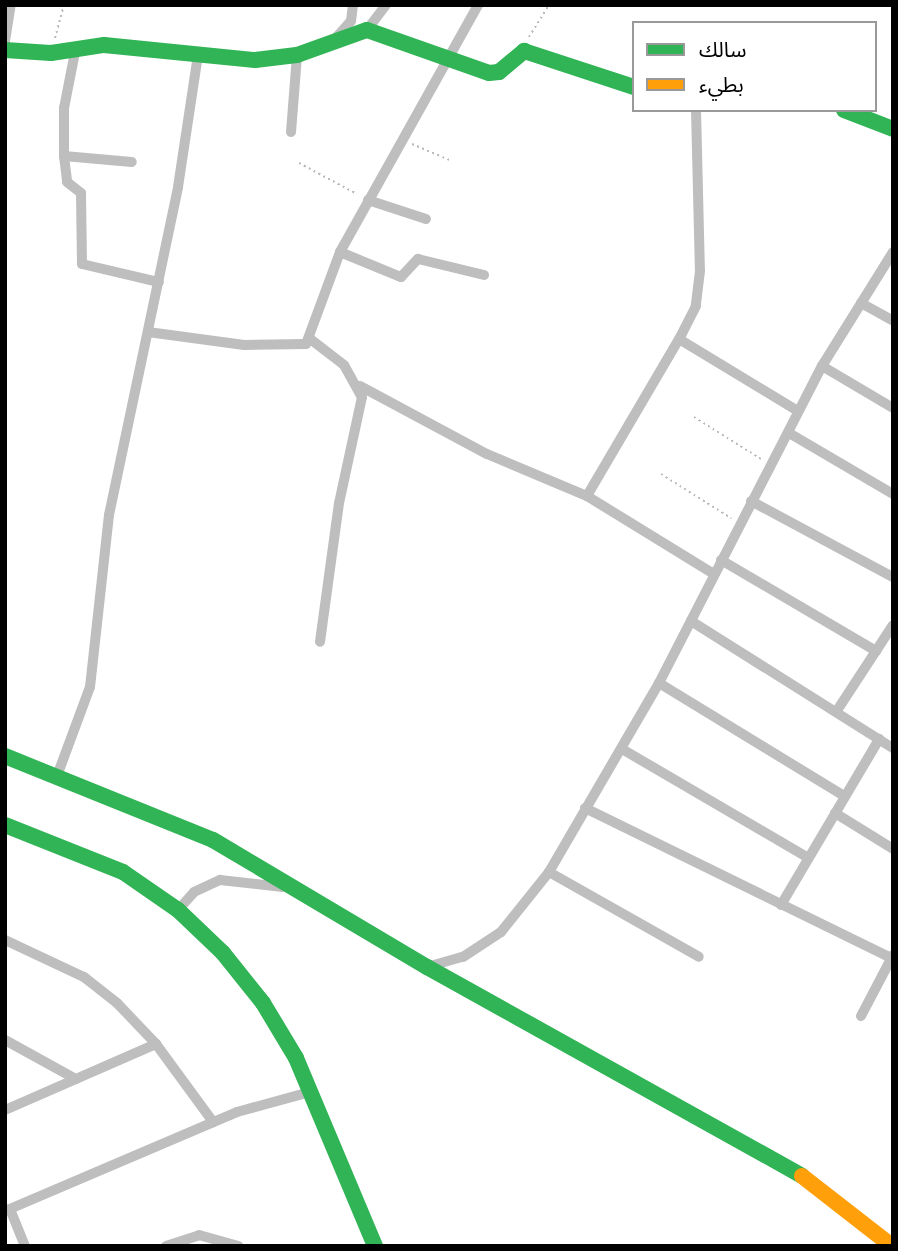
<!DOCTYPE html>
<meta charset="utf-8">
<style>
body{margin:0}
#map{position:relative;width:898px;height:1251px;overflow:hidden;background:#fff;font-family:"Asap Condensed","Noto Sans Arabic",sans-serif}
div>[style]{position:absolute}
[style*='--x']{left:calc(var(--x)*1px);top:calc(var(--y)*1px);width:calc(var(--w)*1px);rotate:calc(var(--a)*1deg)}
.path>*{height:2px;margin-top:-1px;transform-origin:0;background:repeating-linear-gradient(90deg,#b9b9b9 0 2px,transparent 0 5.5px)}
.street>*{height:10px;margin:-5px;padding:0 5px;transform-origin:5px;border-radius:5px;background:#bebebe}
.fast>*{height:16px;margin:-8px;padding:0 8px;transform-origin:8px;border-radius:8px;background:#30b455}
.slow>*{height:16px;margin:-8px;padding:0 8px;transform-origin:8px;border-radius:8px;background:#ff9f0a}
span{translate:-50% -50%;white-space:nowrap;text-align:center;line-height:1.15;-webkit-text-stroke:5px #fff;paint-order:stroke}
.frame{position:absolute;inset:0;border:7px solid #000;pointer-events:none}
.legend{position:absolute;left:632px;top:21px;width:245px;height:91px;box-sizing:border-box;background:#fff;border:2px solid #999;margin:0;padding:9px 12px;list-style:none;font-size:21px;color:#000}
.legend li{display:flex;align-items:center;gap:14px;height:35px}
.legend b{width:35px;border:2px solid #999}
</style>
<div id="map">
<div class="path">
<div style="--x:529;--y:37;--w:38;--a:-58"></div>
<div style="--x:55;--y:38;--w:34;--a:-75"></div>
<div style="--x:412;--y:144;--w:43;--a:23"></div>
<div style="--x:299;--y:163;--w:66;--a:28.1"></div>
<div style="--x:694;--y:417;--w:79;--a:32.1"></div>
<div style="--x:661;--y:474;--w:83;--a:32.2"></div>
</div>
<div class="street">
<div style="--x:367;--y:30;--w:31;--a:-53"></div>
<div style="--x:5;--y:41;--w:36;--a:-81"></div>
<div style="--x:333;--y:41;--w:27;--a:-48"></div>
<div style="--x:351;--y:21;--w:16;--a:-83"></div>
<div style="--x:76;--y:47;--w:62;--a:101.1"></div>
<div style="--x:64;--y:108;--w:48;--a:90"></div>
<div style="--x:64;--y:156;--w:26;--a:83"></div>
<div style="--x:67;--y:182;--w:18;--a:38"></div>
<div style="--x:81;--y:193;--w:71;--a:89.2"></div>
<div style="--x:82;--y:264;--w:79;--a:13.2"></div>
<div style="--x:696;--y:110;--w:161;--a:88.6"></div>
<div style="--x:700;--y:271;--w:35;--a:97"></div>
<div style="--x:696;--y:306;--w:37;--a:117"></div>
<div style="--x:679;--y:339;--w:139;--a:31.2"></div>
<div style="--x:291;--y:132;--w:77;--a:-85.5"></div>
<div style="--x:64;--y:156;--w:68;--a:5"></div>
<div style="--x:368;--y:200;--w:61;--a:18.1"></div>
<div style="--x:340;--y:252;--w:66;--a:22.3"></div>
<div style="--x:401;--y:277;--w:25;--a:-47"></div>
<div style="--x:418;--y:259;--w:68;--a:13.6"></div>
<div style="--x:861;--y:303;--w:37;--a:29"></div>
<div style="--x:148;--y:332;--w:97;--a:7.7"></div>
<div style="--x:244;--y:345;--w:62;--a:-0.9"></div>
<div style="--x:306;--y:344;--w:98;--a:-69.7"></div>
<div style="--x:340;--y:252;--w:283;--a:-60.8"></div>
<div style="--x:309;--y:338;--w:44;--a:37.6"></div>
<div style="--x:344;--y:365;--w:37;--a:61"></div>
<div style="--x:362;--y:397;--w:108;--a:102.2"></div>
<div style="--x:339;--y:503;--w:140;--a:97.8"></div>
<div style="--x:679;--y:339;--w:182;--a:120.4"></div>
<div style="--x:587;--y:496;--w:149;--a:31.6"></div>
<div style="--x:822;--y:366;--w:82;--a:30.6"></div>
<div style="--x:360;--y:386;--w:144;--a:28.2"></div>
<div style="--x:487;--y:454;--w:108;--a:22.8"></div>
<div style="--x:789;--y:433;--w:121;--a:30.4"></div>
<div style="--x:751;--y:501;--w:161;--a:28.2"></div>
<div style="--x:721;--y:560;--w:180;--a:30.4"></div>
<div style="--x:691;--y:621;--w:239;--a:32.2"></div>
<div style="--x:659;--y:683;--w:217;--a:31.4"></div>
<div style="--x:838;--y:709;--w:100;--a:-56.8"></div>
<div style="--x:622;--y:749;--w:214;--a:30.3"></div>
<div style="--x:57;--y:776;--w:95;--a:-69.7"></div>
<div style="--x:90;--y:687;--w:173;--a:-83.7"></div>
<div style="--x:109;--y:515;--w:335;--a:-78.1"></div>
<div style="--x:178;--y:187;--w:134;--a:-81.4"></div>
<div style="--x:585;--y:808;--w:341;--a:26.1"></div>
<div style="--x:835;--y:813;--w:68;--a:31.8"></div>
<div style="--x:549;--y:872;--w:172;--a:29.5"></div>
<div style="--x:781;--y:905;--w:193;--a:-59.4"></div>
<div style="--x:178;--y:910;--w:24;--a:-48"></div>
<div style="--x:194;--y:892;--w:29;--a:-25"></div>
<div style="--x:220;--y:880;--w:63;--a:6.3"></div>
<div style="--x:5;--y:940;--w:87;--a:25.1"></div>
<div style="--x:84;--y:977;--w:42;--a:38.2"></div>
<div style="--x:117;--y:1003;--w:57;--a:46.4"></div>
<div style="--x:156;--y:1044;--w:97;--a:53.8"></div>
<div style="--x:427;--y:967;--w:37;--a:-16"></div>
<div style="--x:463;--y:957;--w:45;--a:-33.3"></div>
<div style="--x:501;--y:932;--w:77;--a:-51.3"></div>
<div style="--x:549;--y:872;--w:219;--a:-59.8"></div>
<div style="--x:659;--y:683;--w:356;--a:-62.8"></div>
<div style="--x:822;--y:366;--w:134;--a:-58.1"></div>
<div style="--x:861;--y:1016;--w:69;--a:-62.3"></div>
<div style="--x:5;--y:1040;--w:81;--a:28.8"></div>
<div style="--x:5;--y:1110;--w:165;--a:-23.6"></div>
<div style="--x:10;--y:1209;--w:40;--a:68"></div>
<div style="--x:5;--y:1211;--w:252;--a:-23.1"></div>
<div style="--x:237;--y:1112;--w:76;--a:-15.3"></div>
<div style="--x:166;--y:1246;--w:35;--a:-18"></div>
<div style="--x:199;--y:1235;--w:41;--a:15.8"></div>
</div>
<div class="fast">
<div style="--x:5;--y:50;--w:46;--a:3.7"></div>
<div style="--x:51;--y:53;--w:54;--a:-8.6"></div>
<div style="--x:104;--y:45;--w:152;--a:5.7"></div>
<div style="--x:255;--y:60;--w:42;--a:-6.8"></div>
<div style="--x:297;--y:55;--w:74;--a:-19.7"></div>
<div style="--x:367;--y:30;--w:129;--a:19.4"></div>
<div style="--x:489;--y:73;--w:10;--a:-6"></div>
<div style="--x:499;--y:72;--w:33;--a:-40"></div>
<div style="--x:524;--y:51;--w:116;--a:18.1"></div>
<div style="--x:844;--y:110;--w:53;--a:21.2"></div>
<div style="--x:5;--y:756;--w:224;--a:22"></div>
<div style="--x:213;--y:840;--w:249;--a:30.7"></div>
<div style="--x:427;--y:967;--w:429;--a:29.1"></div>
<div style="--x:5;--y:825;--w:127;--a:21.7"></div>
<div style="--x:123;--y:872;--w:67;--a:34.6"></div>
<div style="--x:178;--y:910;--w:62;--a:43.7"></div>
<div style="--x:223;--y:953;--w:64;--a:51.3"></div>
<div style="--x:263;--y:1003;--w:64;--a:59"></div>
<div style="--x:296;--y:1058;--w:204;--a:67.2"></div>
</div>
<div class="slow">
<div style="--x:802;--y:1176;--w:114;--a:37.9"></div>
</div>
<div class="frame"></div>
<ul class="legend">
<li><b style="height:9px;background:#30b455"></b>سالك</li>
<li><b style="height:9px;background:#ff9f0a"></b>بطيء</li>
</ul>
</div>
